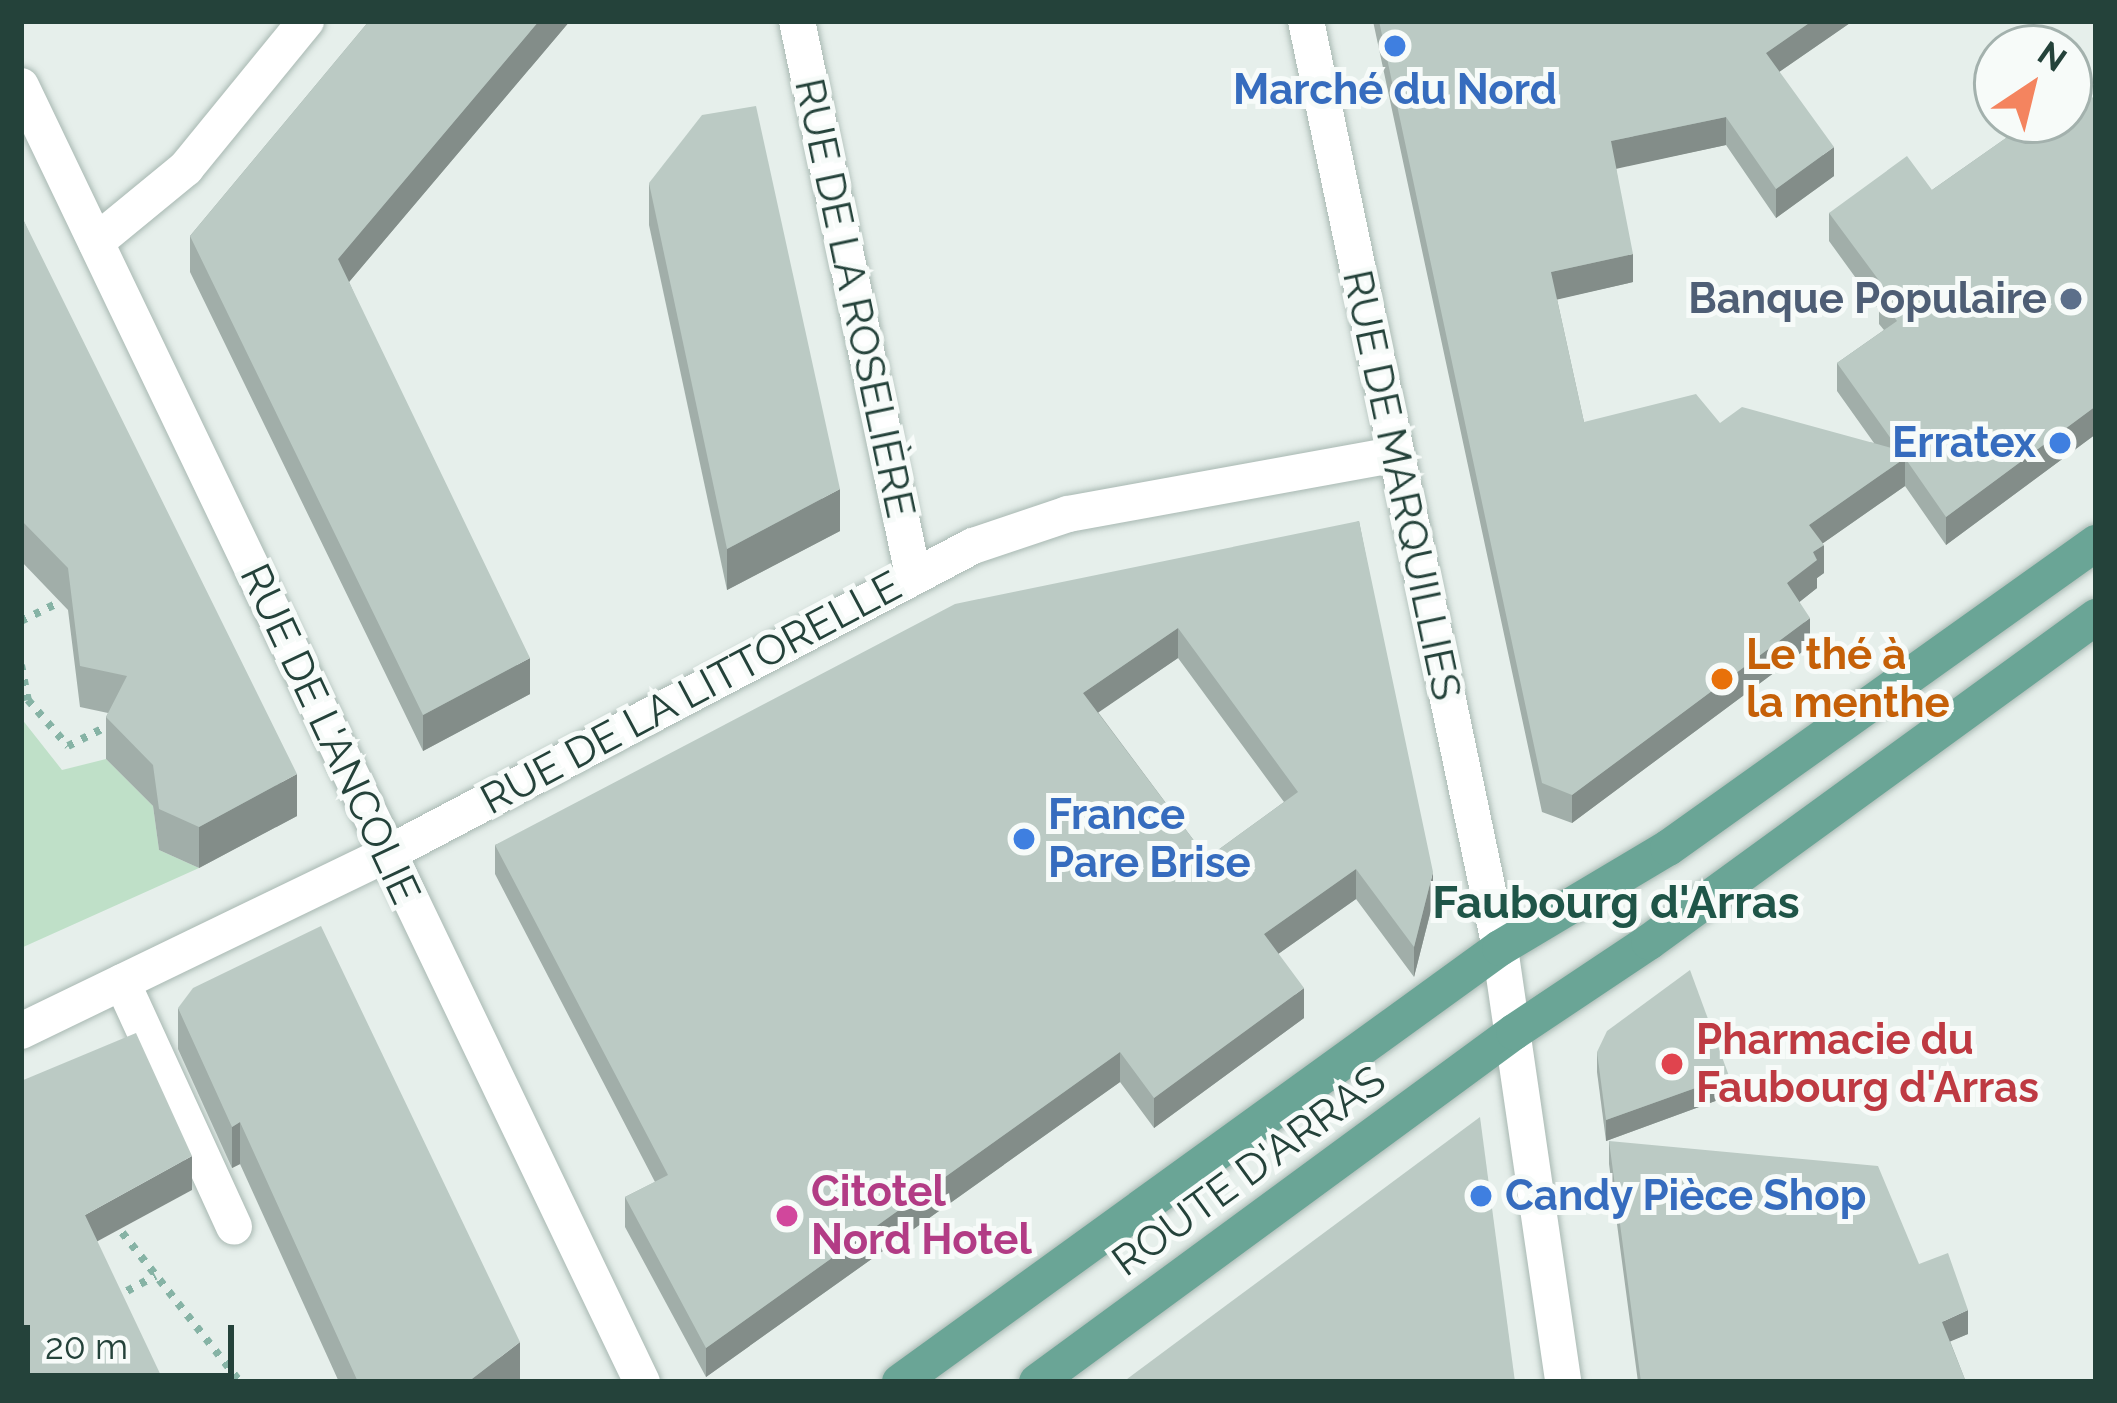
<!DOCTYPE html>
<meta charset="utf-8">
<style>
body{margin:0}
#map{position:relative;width:2117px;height:1403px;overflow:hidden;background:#e6efeb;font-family:Raleway,sans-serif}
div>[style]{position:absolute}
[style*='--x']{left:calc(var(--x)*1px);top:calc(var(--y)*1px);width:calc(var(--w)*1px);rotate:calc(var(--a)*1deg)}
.green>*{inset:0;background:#bfe0c8}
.path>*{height:8px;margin-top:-4px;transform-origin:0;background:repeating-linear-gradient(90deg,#86b3a5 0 6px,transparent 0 15px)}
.roads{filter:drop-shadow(0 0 3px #a8b8b2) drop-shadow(0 0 3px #a8b8b2)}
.minor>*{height:36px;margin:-18px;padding:0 18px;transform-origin:18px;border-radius:18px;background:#fff}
.major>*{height:36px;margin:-18px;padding:0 18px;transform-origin:18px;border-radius:18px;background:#6aa596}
.wall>*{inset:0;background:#a1aea9}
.shaded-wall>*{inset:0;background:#838d89}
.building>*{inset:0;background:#bbcac4}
.dots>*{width:33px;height:33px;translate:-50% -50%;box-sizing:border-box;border:6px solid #f7fbf9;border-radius:50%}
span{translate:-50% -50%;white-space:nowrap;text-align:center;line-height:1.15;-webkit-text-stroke:10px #f7fbf9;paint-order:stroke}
.shop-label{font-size:42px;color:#366cbe;font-weight:700}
.right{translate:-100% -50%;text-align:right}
.left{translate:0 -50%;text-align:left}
.street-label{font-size:42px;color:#24423a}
.service-label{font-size:42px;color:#4e5e75;font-weight:700}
.food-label{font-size:42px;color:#c56008;font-weight:700}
.health-label{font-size:42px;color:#be3a42;font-weight:700}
.hotel-label{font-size:42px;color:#b23c85;font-weight:700}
.neighbourhood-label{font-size:45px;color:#1f5548;font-weight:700}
.frame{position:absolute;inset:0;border:24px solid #24423a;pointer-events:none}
.north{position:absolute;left:1973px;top:24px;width:120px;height:120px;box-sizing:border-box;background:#f7fbf9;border:3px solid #a3b1ad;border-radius:50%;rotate:35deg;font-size:33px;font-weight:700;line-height:48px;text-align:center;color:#24423a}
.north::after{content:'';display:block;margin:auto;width:42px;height:54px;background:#f4845f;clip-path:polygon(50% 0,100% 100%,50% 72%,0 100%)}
.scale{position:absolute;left:24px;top:1325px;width:210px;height:54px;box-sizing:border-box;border:6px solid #24423a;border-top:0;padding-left:15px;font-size:36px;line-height:42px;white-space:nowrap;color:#24423a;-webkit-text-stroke:9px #f7fbf9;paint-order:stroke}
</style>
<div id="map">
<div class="green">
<div style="clip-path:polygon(21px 718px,62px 770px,106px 759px,153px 806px,159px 850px,199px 868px,21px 948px)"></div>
</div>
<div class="path">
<div style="--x:21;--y:621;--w:52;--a:-26.1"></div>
<div style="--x:21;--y:665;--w:36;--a:79"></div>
<div style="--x:28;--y:700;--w:61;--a:49"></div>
<div style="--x:68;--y:746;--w:51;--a:-26.6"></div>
<div style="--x:113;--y:1221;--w:205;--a:51.7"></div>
<div style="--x:114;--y:1298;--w:47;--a:-28.2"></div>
</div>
<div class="roads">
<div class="minor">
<div style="--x:797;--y:21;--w:566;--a:78.17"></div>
<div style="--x:1306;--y:21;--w:947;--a:78.18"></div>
<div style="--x:1500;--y:948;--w:439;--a:81.7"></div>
<div style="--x:21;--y:86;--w:1437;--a:64.4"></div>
<div style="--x:96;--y:242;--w:117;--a:-39.4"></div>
<div style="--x:186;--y:168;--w:190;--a:-50.8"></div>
<div style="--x:122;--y:982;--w:269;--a:65.4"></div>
<div style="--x:21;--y:1031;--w:407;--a:-25.8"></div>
<div style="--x:387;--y:854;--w:662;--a:-27.73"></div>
<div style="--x:973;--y:546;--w:100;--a:-18.6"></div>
<div style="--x:1068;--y:514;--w:331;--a:-10.3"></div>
</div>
<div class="major">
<div style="--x:900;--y:1382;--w:741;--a:-35.88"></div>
<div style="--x:1500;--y:948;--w:196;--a:-30.8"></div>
<div style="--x:1668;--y:848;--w:526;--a:-35.47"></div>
<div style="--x:1037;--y:1382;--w:592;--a:-36.27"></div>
<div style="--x:1514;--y:1032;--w:162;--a:-33.7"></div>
<div style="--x:1649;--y:942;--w:553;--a:-36.02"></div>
</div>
</div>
<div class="wall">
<div style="clip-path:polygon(369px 21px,570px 21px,349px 282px,530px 694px,423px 751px,190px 272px,190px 236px)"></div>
<div style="clip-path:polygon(1373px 21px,1850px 21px,1850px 23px,1779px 72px,1834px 176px,1776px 218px,1726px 145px,1616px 168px,1633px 282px,1557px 299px,1584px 422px,1720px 423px,1874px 443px,1837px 391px,1837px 363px,1884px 330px,1879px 324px,1879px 310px,1829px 241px,1829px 213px,1932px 190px,2009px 136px,1997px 120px,2069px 120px,2096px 102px,2096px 434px,1946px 545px,1905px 486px,1823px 543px,1824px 573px,1817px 578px,1817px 588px,1799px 602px,1810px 646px,1572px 823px,1542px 812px)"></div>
<div style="clip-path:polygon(1997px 61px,1997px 120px,1982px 100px,1982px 72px)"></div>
<div style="clip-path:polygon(649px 183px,840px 531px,727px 590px,649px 225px)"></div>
<div style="clip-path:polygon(21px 215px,297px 816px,199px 868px,159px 850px,153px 806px,106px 759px,106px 717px,108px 713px,80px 707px,68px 610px,21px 561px)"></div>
<div style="clip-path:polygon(evenodd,1359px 521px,1433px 902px,1414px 977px,1356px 899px,1278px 954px,1304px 1018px,1154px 1128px,1120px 1082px,706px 1377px,625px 1227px,625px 1197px,655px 1182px,495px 874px,495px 845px,1359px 521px,1178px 658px,1284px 802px,1207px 858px,1098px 712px,1178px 658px)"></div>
<div style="clip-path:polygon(178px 1008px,520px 1382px,339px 1382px,240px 1164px,232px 1168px,178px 1049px)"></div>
<div style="clip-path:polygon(1597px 1052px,1729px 1096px,1606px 1141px,1597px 1072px)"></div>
<div style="clip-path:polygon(1609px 1141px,1968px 1334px,1950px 1341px,1966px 1382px,1638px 1382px,1609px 1164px)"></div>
</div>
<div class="shaded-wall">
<div style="clip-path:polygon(539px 21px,570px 21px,338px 295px,338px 259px)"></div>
<div style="clip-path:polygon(1812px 21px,1850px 21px,1850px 23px,1766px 81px,1766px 53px)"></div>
<div style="clip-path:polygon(1726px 117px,1726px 145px,1611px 170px,1611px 141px)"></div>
<div style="clip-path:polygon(1834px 147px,1834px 176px,1776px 218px,1776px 189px)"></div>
<div style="clip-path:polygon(1633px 254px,1633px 282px,1551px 301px,1551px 272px)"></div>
<div style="clip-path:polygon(2096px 406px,2096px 434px,1946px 545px,1946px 517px)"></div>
<div style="clip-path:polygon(1905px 458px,1905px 486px,1809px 553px,1809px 525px)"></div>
<div style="clip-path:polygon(840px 489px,840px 531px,727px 590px,727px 549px)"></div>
<div style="clip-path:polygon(1824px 545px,1824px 573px,1817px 578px,1817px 588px,1787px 612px,1787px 583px,1813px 552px)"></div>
<div style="clip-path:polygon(1810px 618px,1810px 646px,1572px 823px,1572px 795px)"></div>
<div style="clip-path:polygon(1178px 628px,1178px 658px,1083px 723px,1083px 693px)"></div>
<div style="clip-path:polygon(530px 658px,530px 694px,423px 751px,423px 715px)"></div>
<div style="clip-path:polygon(297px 774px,297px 816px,199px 868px,199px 827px)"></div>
<div style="clip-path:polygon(1356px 869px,1356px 899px,1264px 964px,1264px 934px)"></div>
<div style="clip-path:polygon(1433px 872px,1433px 902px,1414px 977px,1414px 947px)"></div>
<div style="clip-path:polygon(1304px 988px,1304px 1018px,1154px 1128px,1154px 1098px)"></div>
<div style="clip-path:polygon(1120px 1052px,1120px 1082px,706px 1377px,706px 1348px)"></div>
<div style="clip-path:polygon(1729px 1076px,1729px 1096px,1606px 1141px,1606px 1120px)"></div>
<div style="clip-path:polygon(240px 1122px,240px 1164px,232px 1168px,232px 1127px)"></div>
<div style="clip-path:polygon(192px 1156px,192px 1190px,85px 1248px,85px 1215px)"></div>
<div style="clip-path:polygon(1968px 1310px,1968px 1334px,1942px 1345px,1942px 1322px)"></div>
<div style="clip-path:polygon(520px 1342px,520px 1382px,468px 1382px)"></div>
</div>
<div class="building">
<div style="clip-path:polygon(369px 21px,539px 21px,338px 259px,530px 658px,423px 715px,190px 236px)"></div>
<div style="clip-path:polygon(1379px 21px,1812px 21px,1766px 53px,1834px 147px,1776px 189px,1726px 117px,1611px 141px,1633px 254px,1551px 272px,1584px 422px,1696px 394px,1720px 423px,1742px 407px,1899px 450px,1837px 363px,1897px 321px,1879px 296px,1886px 290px,1829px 213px,1907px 156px,1932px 190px,2023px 126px,2018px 120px,2069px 120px,2069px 67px,2096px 102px,2096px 406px,1946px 517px,1905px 458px,1809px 525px,1824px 545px,1813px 552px,1817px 560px,1787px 583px,1810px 618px,1572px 795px,1542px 783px)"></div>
<div style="clip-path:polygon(2040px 29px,2054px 48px,2015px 48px)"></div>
<div style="clip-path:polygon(1997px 61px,1997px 91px,1982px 72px)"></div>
<div style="clip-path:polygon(756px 106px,840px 489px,727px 549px,649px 183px,702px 115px)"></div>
<div style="clip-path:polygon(21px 215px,297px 774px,199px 827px,159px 809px,153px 765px,106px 717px,127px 676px,80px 666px,68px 568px,21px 520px)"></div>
<div style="clip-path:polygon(evenodd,1359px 521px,1433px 872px,1414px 947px,1356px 869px,1264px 934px,1304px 988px,1154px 1098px,1120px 1052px,706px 1348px,625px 1197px,668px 1175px,495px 845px,955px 604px,1359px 521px,1178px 628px,1298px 792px,1207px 858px,1083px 693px,1178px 628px)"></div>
<div style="clip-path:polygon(321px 926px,520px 1342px,468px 1382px,358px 1382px,240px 1122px,232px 1127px,178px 1008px,193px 988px)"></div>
<div style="clip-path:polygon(1690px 970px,1729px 1076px,1606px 1120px,1597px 1052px,1607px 1031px)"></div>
<div style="clip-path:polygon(136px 1033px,192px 1156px,85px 1215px,164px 1382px,21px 1382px,21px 1081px)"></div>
<div style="clip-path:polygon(1480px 1117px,1515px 1382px,1123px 1382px)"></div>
<div style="clip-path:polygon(1609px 1141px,1878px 1166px,1919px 1264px,1948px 1253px,1968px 1310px,1942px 1322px,1966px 1382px,1641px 1382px)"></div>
</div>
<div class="dots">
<div style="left:1395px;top:46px;background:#3f7fe0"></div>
<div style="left:2071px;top:299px;background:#5c6f8a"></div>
<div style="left:2060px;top:443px;background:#3f7fe0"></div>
<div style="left:1722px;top:679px;background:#e8710a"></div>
<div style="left:1024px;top:839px;background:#3f7fe0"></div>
<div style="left:1672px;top:1064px;background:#e0444e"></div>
<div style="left:1481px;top:1196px;background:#3f7fe0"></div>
<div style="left:787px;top:1216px;background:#d1479c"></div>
</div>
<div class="shop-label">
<span style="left:1395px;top:90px">Marché du Nord</span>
<span class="right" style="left:2036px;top:443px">Erratex</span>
<span class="left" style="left:1048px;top:839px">France<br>Pare Brise</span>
<span class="left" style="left:1505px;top:1196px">Candy Pièce Shop</span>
</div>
<div class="street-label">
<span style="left:855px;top:298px;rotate:78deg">RUE DE LA ROSELIÈRE</span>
<span style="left:1402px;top:485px;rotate:78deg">RUE DE MARQUILLIES</span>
<span style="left:691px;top:693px;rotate:-28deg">RUE DE LA LITTORELLE</span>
<span style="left:330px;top:734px;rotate:65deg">RUE DE L'ANCOLIE</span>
<span style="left:1249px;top:1171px;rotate:-36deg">ROUTE D'ARRAS</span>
</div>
<div class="service-label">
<span class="right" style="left:2047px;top:299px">Banque Populaire</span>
</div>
<div class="food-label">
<span class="left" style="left:1746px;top:679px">Le thé à<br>la menthe</span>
</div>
<div class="health-label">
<span class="left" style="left:1696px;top:1064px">Pharmacie du<br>Faubourg d'Arras</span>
</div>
<div class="hotel-label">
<span class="left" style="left:811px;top:1216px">Citotel<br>Nord Hotel</span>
</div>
<div class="neighbourhood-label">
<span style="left:1616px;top:903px">Faubourg d'Arras</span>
</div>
<div class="frame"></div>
<div class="north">N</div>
<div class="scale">20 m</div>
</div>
